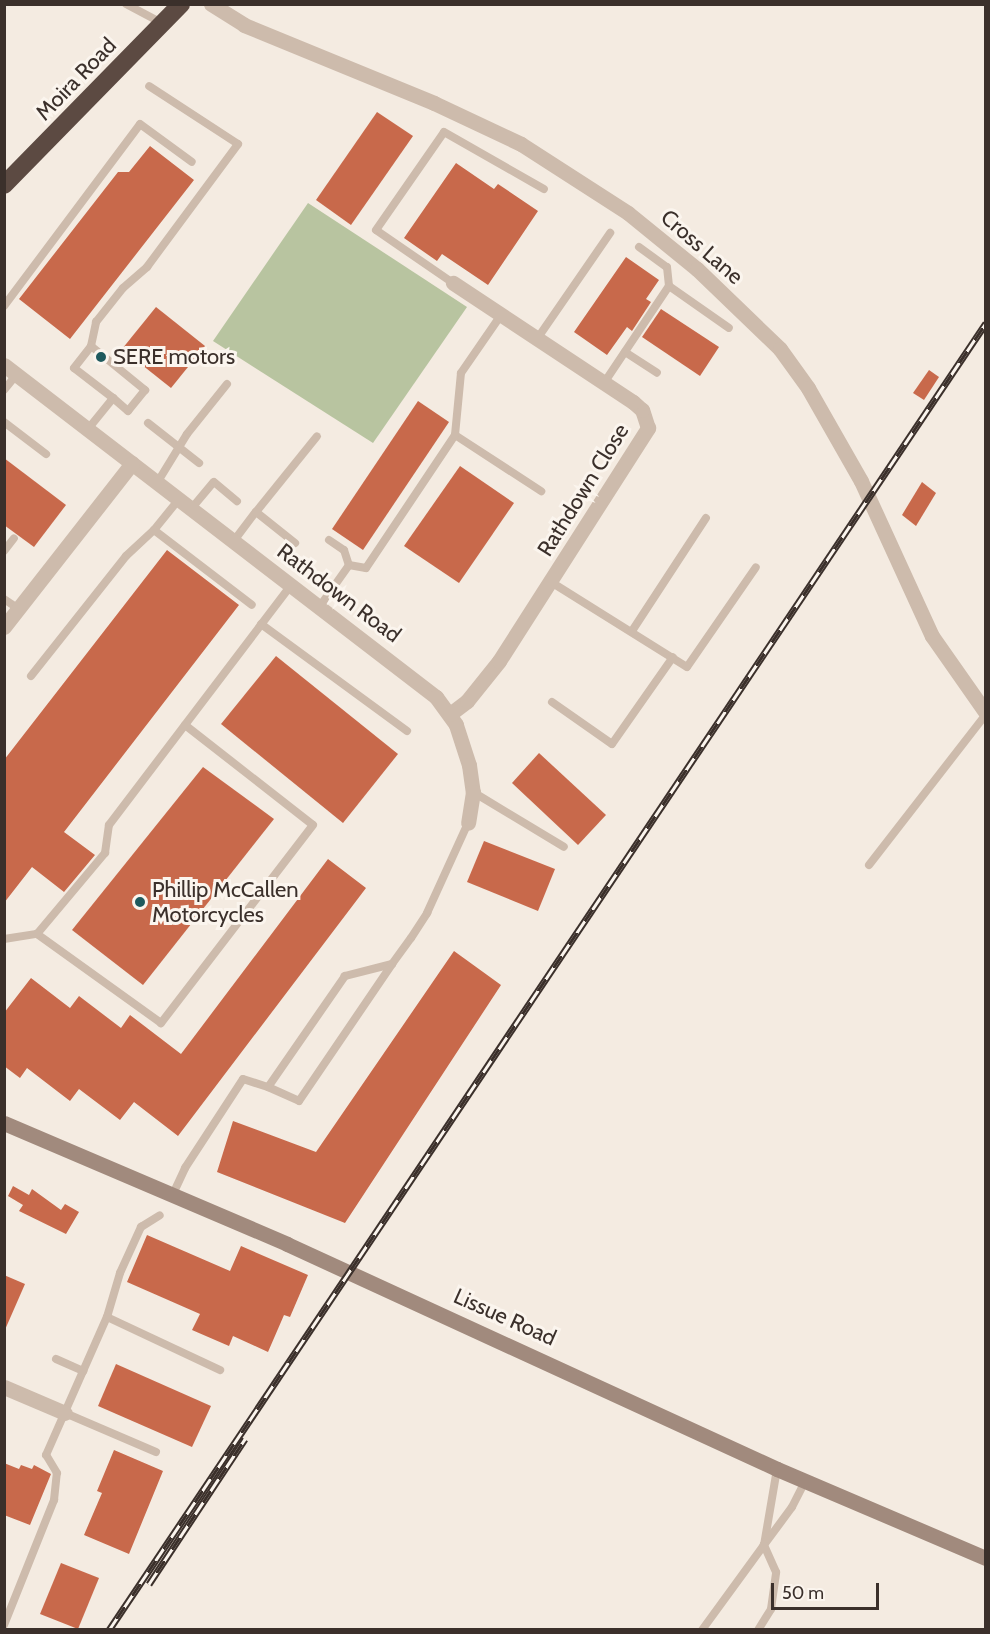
<!DOCTYPE html>
<style>
body{margin:0}
#map{position:relative;width:990px;height:1634px;overflow:hidden;background:#f4ebe1;font-family:Cabin,sans-serif}
div>[style]{position:absolute}
[style*='--x']{left:calc(var(--x)*1px);top:calc(var(--y)*1px);width:calc(var(--w)*1px);rotate:calc(var(--a)*1deg)}
.green>*{inset:0;background:#b8c4a0}
.building>*{inset:0;background:#c8694b}
.lane>*{height:8px;margin:-4px;padding:0 4px;transform-origin:4px;border-radius:4px;background:#cdbbac}
.street>*{height:15px;margin:-7.5px;padding:0 7.5px;transform-origin:7.5px;border-radius:7.5px;background:#cdbbac}
.secondary>*{height:15px;margin:-7.5px;padding:0 7.5px;transform-origin:7.5px;border-radius:7.5px;background:#a18a7d}
.highway>*{height:18px;margin:-9px;padding:0 9px;transform-origin:9px;border-radius:9px;background:#5c4a42}
.rail>*{height:7px;margin-top:-3.5px;transform-origin:0;background:repeating-linear-gradient(90deg,#fbf5ee 0 14px,#3b302b 0 28px);box-sizing:border-box;border-block:2px solid #3b302b}
.dots>*{width:16px;height:16px;translate:-50% -50%;box-sizing:border-box;border:3px solid #fbf5ee;border-radius:50%}
span{translate:-50% -50%;white-space:nowrap;text-align:center;line-height:1.15;-webkit-text-stroke:6px #fbf5ee;paint-order:stroke}
.street-label{font-size:22px;color:#3b302b}
.poi-label{font-size:22px;color:#3b302b}
.left{translate:0 -50%;text-align:left}
.frame{position:absolute;inset:0;border:6px solid #3b302b;pointer-events:none}
.scale{position:absolute;left:771px;top:1583px;width:108px;height:27px;box-sizing:border-box;border:3px solid #3b302b;border-top:0;padding-left:8px;font-size:18px;line-height:21px;white-space:nowrap;color:#3b302b;-webkit-text-stroke:4px #fbf5ee;paint-order:stroke}
</style>
<div id="map">
<div class="green">
<div style="clip-path:polygon(308px 203px,467px 307px,373px 443px,213px 341px)"></div>
</div>
<div class="building">
<div style="clip-path:polygon(377px 112px,413px 136px,351px 225px,316px 200px)"></div>
<div style="clip-path:polygon(150px 146px,194px 180px,70px 339px,19px 299px,118px 172px,129px 172px)"></div>
<div style="clip-path:polygon(456px 163px,494px 189px,498px 184px,538px 211px,488px 285px,442px 254px,437px 261px,404px 238px)"></div>
<div style="clip-path:polygon(626px 257px,659px 280px,646px 299px,651px 302px,632px 331px,627px 327px,607px 355px,574px 332px)"></div>
<div style="clip-path:polygon(156px 307px,205px 346px,171px 388px,122px 349px)"></div>
<div style="clip-path:polygon(661px 309px,719px 347px,700px 376px,642px 337px)"></div>
<div style="clip-path:polygon(929px 370px,939px 377px,924px 400px,913px 393px)"></div>
<div style="clip-path:polygon(418px 401px,449px 422px,363px 550px,332px 529px)"></div>
<div style="clip-path:polygon(4px 458px,66px 505px,34px 547px,4px 525px)"></div>
<div style="clip-path:polygon(460px 466px,514px 503px,459px 583px,404px 546px)"></div>
<div style="clip-path:polygon(922px 482px,936px 493px,916px 526px,902px 515px)"></div>
<div style="clip-path:polygon(167px 550px,239px 605px,64px 832px,95px 855px,64px 892px,32px 867px,4px 903px,4px 760px)"></div>
<div style="clip-path:polygon(276px 656px,398px 754px,343px 823px,221px 724px)"></div>
<div style="clip-path:polygon(539px 753px,606px 815px,578px 845px,512px 783px)"></div>
<div style="clip-path:polygon(203px 767px,274px 819px,143px 985px,72px 930px)"></div>
<div style="clip-path:polygon(484px 841px,555px 869px,538px 911px,467px 882px)"></div>
<div style="clip-path:polygon(328px 859px,366px 888px,178px 1136px,134px 1102px,120px 1120px,79px 1089px,70px 1101px,27px 1068px,20px 1078px,4px 1066px,4px 1013px,31px 978px,70px 1008px,79px 996px,121px 1028px,130px 1015px,181px 1054px)"></div>
<div style="clip-path:polygon(454px 951px,501px 985px,345px 1223px,217px 1172px,233px 1121px,316px 1152px)"></div>
<div style="clip-path:polygon(13px 1186px,29px 1195px,32px 1189px,61px 1210px,65px 1204px,79px 1212px,66px 1234px,19px 1211px,23px 1205px,8px 1196px)"></div>
<div style="clip-path:polygon(147px 1235px,230px 1271px,241px 1246px,308px 1275px,290px 1317px,284px 1315px,268px 1352px,233px 1336px,229px 1346px,192px 1330px,200px 1314px,127px 1282px)"></div>
<div style="clip-path:polygon(4px 1275px,25px 1284px,4px 1332px)"></div>
<div style="clip-path:polygon(116px 1364px,211px 1406px,192px 1447px,98px 1406px)"></div>
<div style="clip-path:polygon(114px 1450px,163px 1471px,129px 1554px,84px 1535px,102px 1493px,97px 1491px)"></div>
<div style="clip-path:polygon(4px 1463px,19px 1469px,21px 1465px,32px 1469px,34px 1465px,51px 1474px,30px 1525px,4px 1515px)"></div>
<div style="clip-path:polygon(61px 1563px,99px 1578px,78px 1629px,40px 1614px)"></div>
</div>
<div class="lane">
<div style="--x:126;--y:4;--w:40;--a:28"></div>
<div style="--x:639;--y:247;--w:34;--a:36"></div>
<div style="--x:667;--y:267;--w:19;--a:84"></div>
<div style="--x:453;--y:283;--w:93;--a:-145.5"></div>
<div style="--x:376;--y:230;--w:119;--a:-55.2"></div>
<div style="--x:444;--y:132;--w:115;--a:29.7"></div>
<div style="--x:4;--y:306;--w:227;--a:-53.2"></div>
<div style="--x:140;--y:124;--w:64;--a:36.2"></div>
<div style="--x:537;--y:339;--w:129;--a:-55.4"></div>
<div style="--x:91;--y:346;--w:25;--a:-78"></div>
<div style="--x:96;--y:322;--w:43;--a:-51.5"></div>
<div style="--x:123;--y:288;--w:32;--a:-41"></div>
<div style="--x:147;--y:267;--w:153;--a:-53.5"></div>
<div style="--x:238;--y:144;--w:106;--a:-146.9"></div>
<div style="--x:625;--y:352;--w:38;--a:33"></div>
<div style="--x:604;--y:383;--w:117;--a:-56.2"></div>
<div style="--x:669;--y:286;--w:73;--a:35"></div>
<div style="--x:4;--y:390;--w:21;--a:-51"></div>
<div style="--x:4;--y:422;--w:53;--a:37.3"></div>
<div style="--x:148;--y:423;--w:65;--a:38.1"></div>
<div style="--x:88;--y:429;--w:40;--a:-51"></div>
<div style="--x:113;--y:398;--w:49;--a:-142.4"></div>
<div style="--x:74;--y:368;--w:28;--a:-52"></div>
<div style="--x:91;--y:346;--w:70;--a:39.2"></div>
<div style="--x:145;--y:390;--w:27;--a:129"></div>
<div style="--x:128;--y:411;--w:20;--a:-139"></div>
<div style="--x:455;--y:435;--w:103;--a:33.1"></div>
<div style="--x:157;--y:483;--w:57;--a:-58.5"></div>
<div style="--x:187;--y:434;--w:64;--a:-51.3"></div>
<div style="--x:191;--y:509;--w:35;--a:-50"></div>
<div style="--x:214;--y:482;--w:30;--a:40"></div>
<div style="--x:256;--y:512;--w:97;--a:-51.2"></div>
<div style="--x:154;--y:530;--w:40;--a:-51"></div>
<div style="--x:329;--y:540;--w:18;--a:34"></div>
<div style="--x:344;--y:550;--w:16;--a:72"></div>
<div style="--x:233;--y:542;--w:38;--a:-53"></div>
<div style="--x:256;--y:512;--w:50;--a:38.5"></div>
<div style="--x:4;--y:551;--w:16;--a:-52"></div>
<div style="--x:551;--y:582;--w:160;--a:32"></div>
<div style="--x:687;--y:667;--w:121;--a:-55.4"></div>
<div style="--x:4;--y:599;--w:18;--a:34"></div>
<div style="--x:320;--y:606;--w:50;--a:-54.7"></div>
<div style="--x:349;--y:565;--w:17;--a:10"></div>
<div style="--x:366;--y:568;--w:160;--a:-56.2"></div>
<div style="--x:455;--y:435;--w:62;--a:-84.5"></div>
<div style="--x:461;--y:373;--w:70;--a:-55.4"></div>
<div style="--x:261;--y:624;--w:181;--a:36.2"></div>
<div style="--x:632;--y:631;--w:135;--a:-56.8"></div>
<div style="--x:31;--y:676;--w:153;--a:-51.6"></div>
<div style="--x:126;--y:556;--w:38;--a:-43"></div>
<div style="--x:154;--y:530;--w:123;--a:37.4"></div>
<div style="--x:552;--y:702;--w:73;--a:35"></div>
<div style="--x:612;--y:744;--w:106;--a:-55"></div>
<div style="--x:185;--y:725;--w:162;--a:38"></div>
<div style="--x:313;--y:825;--w:250;--a:127.5"></div>
<div style="--x:161;--y:1023;--w:153;--a:-144.3"></div>
<div style="--x:37;--y:934;--w:106;--a:-50"></div>
<div style="--x:105;--y:853;--w:28;--a:-82"></div>
<div style="--x:109;--y:825;--w:301;--a:-52.8"></div>
<div style="--x:473;--y:792;--w:106;--a:31.1"></div>
<div style="--x:869;--y:865;--w:191;--a:-52.2"></div>
<div style="--x:4;--y:939;--w:33;--a:-9"></div>
<div style="--x:392;--y:964;--w:49;--a:165.7"></div>
<div style="--x:345;--y:976;--w:135;--a:124.7"></div>
<div style="--x:268;--y:1087;--w:34;--a:24"></div>
<div style="--x:299;--y:1101;--w:166;--a:-55.8"></div>
<div style="--x:392;--y:964;--w:32;--a:-54"></div>
<div style="--x:411;--y:938;--w:30;--a:-57"></div>
<div style="--x:427;--y:913;--w:99;--a:-65.5"></div>
<div style="--x:173;--y:1194;--w:29;--a:-65"></div>
<div style="--x:185;--y:1168;--w:106;--a:-56.9"></div>
<div style="--x:243;--y:1079;--w:26;--a:18"></div>
<div style="--x:107;--y:1317;--w:125;--a:25.1"></div>
<div style="--x:56;--y:1359;--w:30;--a:24"></div>
<div style="--x:65;--y:1413;--w:99;--a:23.2"></div>
<div style="--x:777;--y:1469;--w:77;--a:99.7"></div>
<div style="--x:764;--y:1545;--w:47;--a:-53.6"></div>
<div style="--x:792;--y:1507;--w:29;--a:-63"></div>
<div style="--x:4;--y:1625;--w:135;--a:-68.2"></div>
<div style="--x:54;--y:1500;--w:27;--a:-84"></div>
<div style="--x:57;--y:1473;--w:21;--a:-121"></div>
<div style="--x:46;--y:1455;--w:151;--a:-66.2"></div>
<div style="--x:107;--y:1317;--w:46;--a:-73.5"></div>
<div style="--x:120;--y:1273;--w:51;--a:-65.5"></div>
<div style="--x:141;--y:1227;--w:22;--a:-32"></div>
<div style="--x:702;--y:1630;--w:105;--a:-53.9"></div>
<div style="--x:758;--y:1630;--w:25;--a:-58"></div>
<div style="--x:771;--y:1609;--w:37;--a:-82"></div>
<div style="--x:776;--y:1572;--w:30;--a:-114"></div>
</div>
<div class="street">
<div style="--x:211;--y:4;--w:39;--a:32"></div>
<div style="--x:244;--y:25;--w:205;--a:22.3"></div>
<div style="--x:434;--y:103;--w:96;--a:25.2"></div>
<div style="--x:521;--y:144;--w:127;--a:32.8"></div>
<div style="--x:628;--y:213;--w:89;--a:39.1"></div>
<div style="--x:697;--y:269;--w:115;--a:43.9"></div>
<div style="--x:780;--y:349;--w:48;--a:54.3"></div>
<div style="--x:808;--y:388;--w:107;--a:60.3"></div>
<div style="--x:861;--y:481;--w:170;--a:65.4"></div>
<div style="--x:932;--y:636;--w:94;--a:55"></div>
<div style="--x:4;--y:365;--w:545;--a:37.54"></div>
<div style="--x:436;--y:697;--w:34;--a:54"></div>
<div style="--x:456;--y:725;--w:42;--a:72"></div>
<div style="--x:469;--y:765;--w:27;--a:82"></div>
<div style="--x:473;--y:792;--w:31;--a:99"></div>
<div style="--x:4;--y:627;--w:208;--a:-52"></div>
<div style="--x:450;--y:714;--w:21;--a:-37"></div>
<div style="--x:467;--y:701;--w:51;--a:-51.3"></div>
<div style="--x:499;--y:661;--w:277;--a:-57.4"></div>
<div style="--x:648;--y:428;--w:19;--a:-108"></div>
<div style="--x:642;--y:410;--w:12;--a:-138"></div>
<div style="--x:633;--y:402;--w:216;--a:-146.5"></div>
<div style="--x:4;--y:1387;--w:66;--a:23.1"></div>
</div>
<div class="secondary">
<div style="--x:4;--y:1123;--w:308;--a:23.1"></div>
<div style="--x:287;--y:1244;--w:539;--a:24.66"></div>
<div style="--x:777;--y:1469;--w:227;--a:23.1"></div>
</div>
<div class="highway">
<div style="--x:4;--y:185;--w:253;--a:-45.6"></div>
</div>
<div class="rail">
<div style="--x:149;--y:1584;--w:174;--a:-56.5"></div>
<div style="--x:109;--y:1630;--w:1574;--a:-56.14"></div>
</div>
<div class="dots">
<div style="left:101px;top:357px;background:#1f5a5e"></div>
<div style="left:140px;top:902px;background:#1f5a5e"></div>
</div>
<div class="street-label">
<span style="left:76px;top:79px;rotate:-46deg">Moira Road</span>
<span style="left:702px;top:247px;rotate:41deg">Cross Lane</span>
<span style="left:583px;top:490px;rotate:-58deg">Rathdown Close</span>
<span style="left:339px;top:593px;rotate:37deg">Rathdown Road</span>
<span style="left:505px;top:1317px;rotate:24deg">Lissue Road</span>
</div>
<div class="poi-label">
<span class="left" style="left:113px;top:357px">SERE motors</span>
<span class="left" style="left:152px;top:902px">Phillip McCallen<br>Motorcycles</span>
</div>
<div class="frame"></div>
<div class="scale">50 m</div>
</div>
